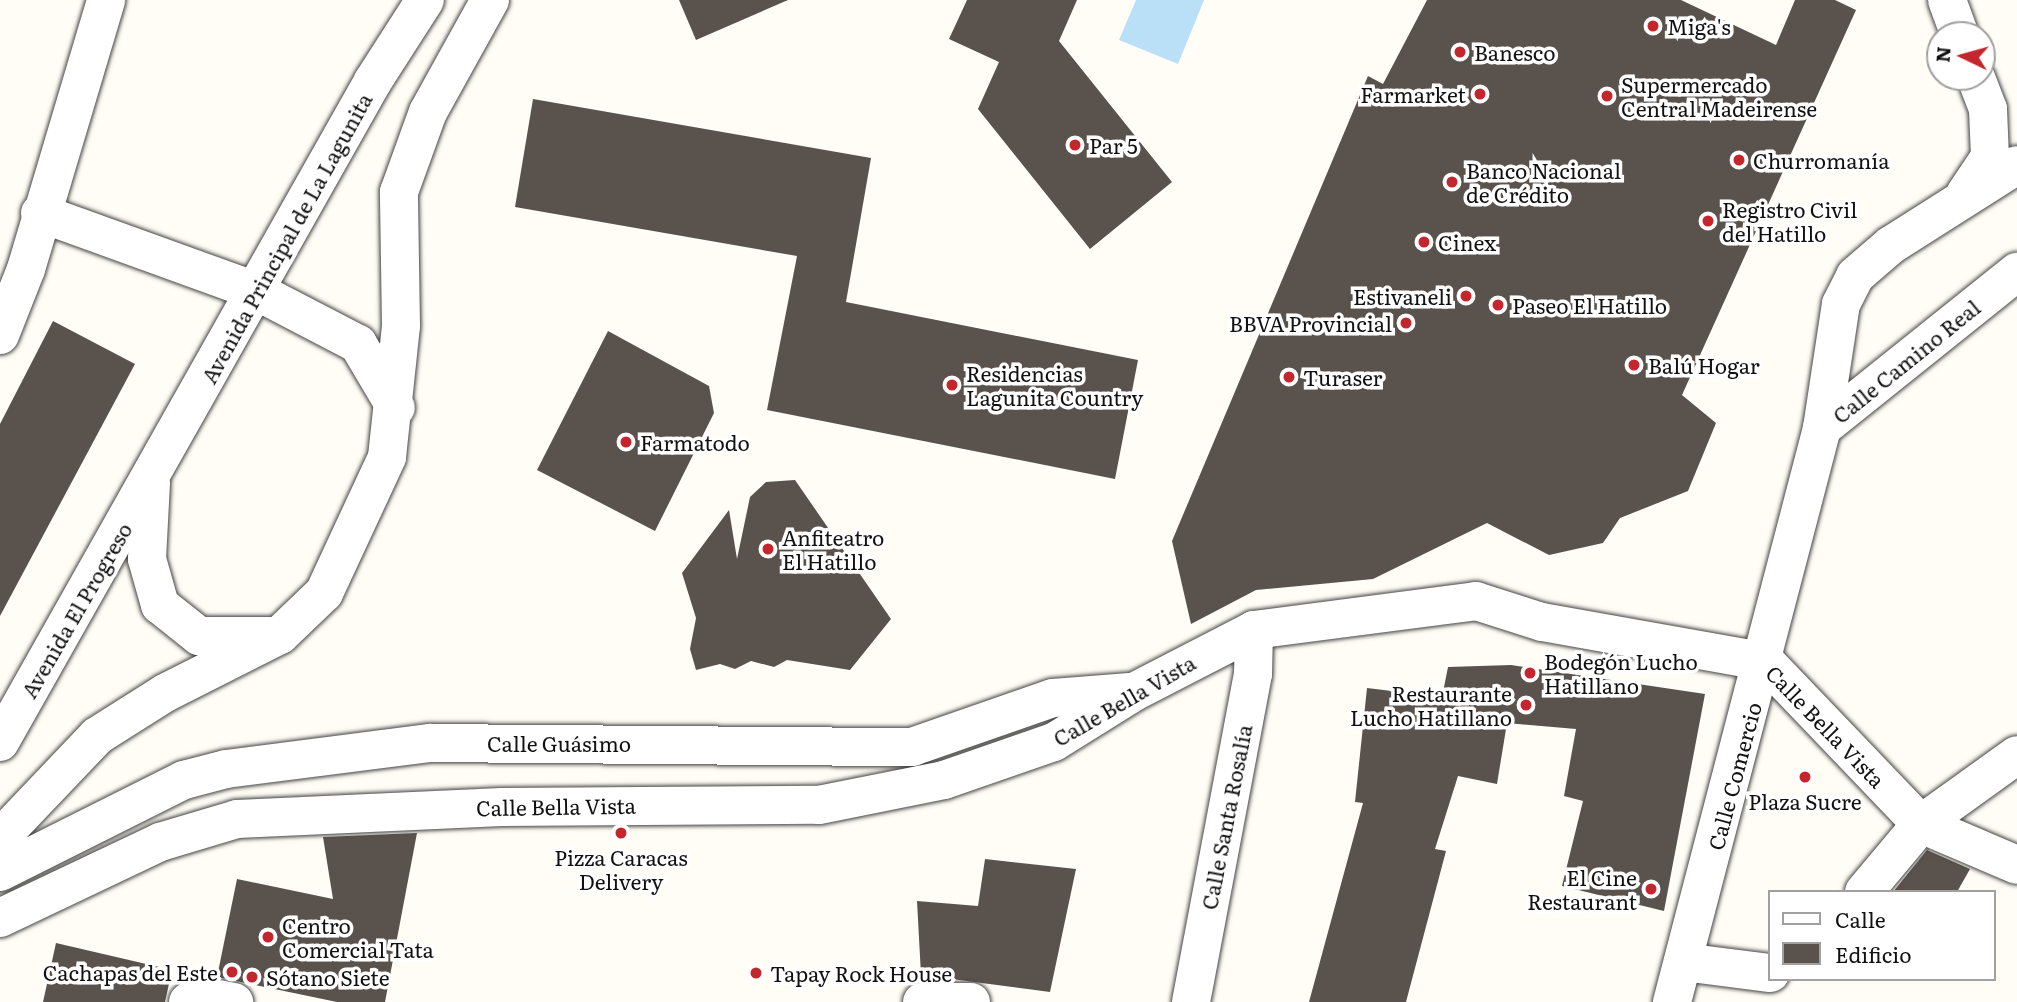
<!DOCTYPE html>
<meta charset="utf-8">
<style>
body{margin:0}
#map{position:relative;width:2017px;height:1002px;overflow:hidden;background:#fffdf5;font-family:Literata,serif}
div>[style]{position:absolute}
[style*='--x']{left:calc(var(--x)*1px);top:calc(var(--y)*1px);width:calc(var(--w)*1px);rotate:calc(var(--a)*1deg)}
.water>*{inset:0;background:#b9e0f7}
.building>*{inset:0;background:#5a524d}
.roads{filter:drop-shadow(0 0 2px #444) drop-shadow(0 0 2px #444)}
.minor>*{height:38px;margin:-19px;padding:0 19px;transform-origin:19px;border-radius:19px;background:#fff}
.tertiary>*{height:38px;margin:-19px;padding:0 19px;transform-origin:19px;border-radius:19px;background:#fff}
.dots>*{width:19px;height:19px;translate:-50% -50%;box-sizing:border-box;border:4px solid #fff;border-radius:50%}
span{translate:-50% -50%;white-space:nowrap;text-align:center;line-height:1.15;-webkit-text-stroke:7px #fff;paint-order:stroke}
.poi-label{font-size:21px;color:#111}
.left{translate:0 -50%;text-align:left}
.right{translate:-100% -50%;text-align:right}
.street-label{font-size:21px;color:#111}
.legend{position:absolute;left:1768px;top:890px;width:228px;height:91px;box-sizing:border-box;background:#fff;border:2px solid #a0a0a0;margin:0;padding:9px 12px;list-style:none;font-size:21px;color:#111}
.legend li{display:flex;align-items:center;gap:14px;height:35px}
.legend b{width:35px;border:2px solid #a0a0a0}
.north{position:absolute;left:1926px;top:21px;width:70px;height:70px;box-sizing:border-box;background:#fff;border:2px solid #a0a0a0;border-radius:50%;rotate:275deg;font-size:19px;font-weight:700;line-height:28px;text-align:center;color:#111}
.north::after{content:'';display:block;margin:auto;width:24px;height:32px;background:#c4262e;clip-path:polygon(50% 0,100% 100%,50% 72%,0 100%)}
</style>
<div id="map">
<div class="water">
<div style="clip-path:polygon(1136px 0,1204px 0,1178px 64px,1119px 40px)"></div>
</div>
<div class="building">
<div style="clip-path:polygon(679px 0,788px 0,696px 40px)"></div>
<div style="clip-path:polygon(967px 0,1077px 0,1059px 41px,1172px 182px,1090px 249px,978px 109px,999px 62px,949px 39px)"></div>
<div style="clip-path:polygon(1427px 0,1681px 0,1776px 45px,1795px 0,1835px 0,1856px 10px,1682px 395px,1716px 423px,1688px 491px,1620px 518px,1603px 543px,1549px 555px,1487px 523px,1373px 579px,1256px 590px,1191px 624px,1172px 541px,1368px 76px,1383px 84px)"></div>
<div style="clip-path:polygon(533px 99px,871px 158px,846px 302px,1138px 360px,1115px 479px,767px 410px,797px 256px,515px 207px)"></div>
<div style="clip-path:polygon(53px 321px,135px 364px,0 616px,0 424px)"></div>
<div style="clip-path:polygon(608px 331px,709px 386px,714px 413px,655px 531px,537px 470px)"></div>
<div style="clip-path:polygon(795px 480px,891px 619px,850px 670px,787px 660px,774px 667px,751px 661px,735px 669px,720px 664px,696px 670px,690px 649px,696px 618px,682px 573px,729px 510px,737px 559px,750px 497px,766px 482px)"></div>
<div style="clip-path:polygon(1511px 665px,1705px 694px,1664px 911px,1562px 886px,1583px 801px,1564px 796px,1576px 729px,1507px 723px,1497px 784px,1458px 776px,1435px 849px,1446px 851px,1406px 1002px,1309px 1002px,1363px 803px,1355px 802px,1367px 688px,1442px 697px,1448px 667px)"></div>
<div style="clip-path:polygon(417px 833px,385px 1002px,337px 1002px,217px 977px,237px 879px,333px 899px,323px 837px)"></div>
<div style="clip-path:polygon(1927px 850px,1970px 869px,1957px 892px,1893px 892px)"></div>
<div style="clip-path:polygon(985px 859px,1076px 869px,1050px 992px,921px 975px,917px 901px,978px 906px)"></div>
<div style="clip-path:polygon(56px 943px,172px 970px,165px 1002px,43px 1002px)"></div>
</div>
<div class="roads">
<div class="minor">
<div style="--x:1947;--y:0;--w:37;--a:70"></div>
<div style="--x:1965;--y:194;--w:45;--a:-56"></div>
<div style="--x:1990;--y:157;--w:48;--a:-92.4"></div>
<div style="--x:1988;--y:109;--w:34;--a:-111"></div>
<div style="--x:40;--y:213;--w:232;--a:19.9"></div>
<div style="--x:0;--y:335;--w:71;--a:-68.5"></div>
<div style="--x:26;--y:269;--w:281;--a:-73.4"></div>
<div style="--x:1822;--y:428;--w:250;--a:-38.7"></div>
<div style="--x:0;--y:872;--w:206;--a:-26.6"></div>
<div style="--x:184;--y:780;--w:43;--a:-14.7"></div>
<div style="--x:226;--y:769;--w:206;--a:-7.3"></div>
<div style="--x:430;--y:743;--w:482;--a:0.5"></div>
<div style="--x:912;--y:747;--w:149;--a:-19.2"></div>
<div style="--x:1053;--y:698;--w:77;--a:-4.5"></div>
<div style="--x:1864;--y:892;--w:89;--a:-50"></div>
<div style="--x:1921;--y:824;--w:118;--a:-35.7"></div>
<div style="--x:0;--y:918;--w:177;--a:-25.4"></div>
<div style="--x:160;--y:842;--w:80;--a:-16.6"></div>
<div style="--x:237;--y:819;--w:265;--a:-2.6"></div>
<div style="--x:502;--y:807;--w:317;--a:-0.4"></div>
<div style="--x:819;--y:805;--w:127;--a:-11.3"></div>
<div style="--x:944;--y:780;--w:116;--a:-19.1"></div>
<div style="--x:1054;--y:742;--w:94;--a:-32"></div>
<div style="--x:1134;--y:692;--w:135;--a:-27.3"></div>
<div style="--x:1254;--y:630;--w:224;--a:-7.4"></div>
<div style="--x:1476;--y:601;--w:69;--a:17.7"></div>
<div style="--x:1542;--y:622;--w:228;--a:10.1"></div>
<div style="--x:1766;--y:662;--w:224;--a:46.3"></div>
<div style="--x:1921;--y:824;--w:104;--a:23.1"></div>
<div style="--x:1683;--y:962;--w:88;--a:7.2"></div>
<div style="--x:188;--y:1002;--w:11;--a:-38"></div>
<div style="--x:197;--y:995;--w:38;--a:11"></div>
<div style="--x:922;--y:1002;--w:49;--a:0"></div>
<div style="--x:1191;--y:1002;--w:334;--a:-79.3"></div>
<div style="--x:1253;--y:674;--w:44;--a:-88.7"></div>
<div style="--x:1672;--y:1002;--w:593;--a:-75.35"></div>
<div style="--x:1822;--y:428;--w:125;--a:-81.3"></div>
<div style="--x:1841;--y:304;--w:31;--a:-63"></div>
<div style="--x:1855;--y:276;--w:48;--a:-40.7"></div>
<div style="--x:1891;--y:245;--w:149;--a:-32.4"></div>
</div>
<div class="tertiary">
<div style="--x:258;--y:292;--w:113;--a:27.5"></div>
<div style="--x:358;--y:344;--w:74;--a:59.3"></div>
<div style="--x:151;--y:483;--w:76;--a:93"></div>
<div style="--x:147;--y:559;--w:48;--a:74.2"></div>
<div style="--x:160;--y:605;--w:50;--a:38.5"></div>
<div style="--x:199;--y:636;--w:73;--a:0"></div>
<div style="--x:0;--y:742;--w:759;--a:-60.56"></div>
<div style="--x:373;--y:81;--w:96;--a:-57.3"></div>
<div style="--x:0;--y:838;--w:141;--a:-46.4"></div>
<div style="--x:97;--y:736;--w:80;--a:-32.3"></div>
<div style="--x:165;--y:693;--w:129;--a:-26.8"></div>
<div style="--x:280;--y:635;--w:61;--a:-43.7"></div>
<div style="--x:324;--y:593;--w:150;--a:-65.1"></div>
<div style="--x:387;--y:457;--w:132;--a:-83.9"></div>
<div style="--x:401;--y:326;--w:134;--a:-90.9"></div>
<div style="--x:399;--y:192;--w:85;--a:-70.1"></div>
<div style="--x:428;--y:112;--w:128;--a:-61"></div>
</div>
</div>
<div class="dots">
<div style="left:1653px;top:26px;background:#c4262e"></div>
<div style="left:1460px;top:52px;background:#c4262e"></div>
<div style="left:1480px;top:94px;background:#c4262e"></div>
<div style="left:1607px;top:96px;background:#c4262e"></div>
<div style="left:1075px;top:145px;background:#c4262e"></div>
<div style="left:1739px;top:160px;background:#c4262e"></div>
<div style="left:1452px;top:182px;background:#c4262e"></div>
<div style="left:1708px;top:221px;background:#c4262e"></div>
<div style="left:1424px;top:242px;background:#c4262e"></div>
<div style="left:1466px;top:296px;background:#c4262e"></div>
<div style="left:1498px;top:305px;background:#c4262e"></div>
<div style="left:1406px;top:323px;background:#c4262e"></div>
<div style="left:1634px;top:365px;background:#c4262e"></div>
<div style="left:1289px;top:377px;background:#c4262e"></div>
<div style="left:952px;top:385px;background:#c4262e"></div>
<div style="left:626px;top:442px;background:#c4262e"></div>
<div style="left:768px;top:549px;background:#c4262e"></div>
<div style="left:1530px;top:673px;background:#c4262e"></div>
<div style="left:1526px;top:705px;background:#c4262e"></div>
<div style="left:1805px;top:777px;background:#c4262e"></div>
<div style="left:621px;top:833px;background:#c4262e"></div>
<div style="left:1651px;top:889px;background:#c4262e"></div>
<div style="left:268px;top:937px;background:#c4262e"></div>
<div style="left:232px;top:972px;background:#c4262e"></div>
<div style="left:756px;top:973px;background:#c4262e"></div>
<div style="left:252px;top:977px;background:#c4262e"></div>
</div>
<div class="poi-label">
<span class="left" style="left:1667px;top:26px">Miga's</span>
<span class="left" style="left:1474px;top:52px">Banesco</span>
<span class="left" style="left:1621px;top:96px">Supermercado<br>Central Madeirense</span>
<span class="right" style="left:1466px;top:94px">Farmarket</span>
<span class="left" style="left:1089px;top:145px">Par 5</span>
<span class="left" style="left:1753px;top:160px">Churromanía</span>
<span class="left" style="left:1466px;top:182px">Banco Nacional<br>de Crédito</span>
<span class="left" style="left:1722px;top:221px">Registro Civil<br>del Hatillo</span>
<span class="left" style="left:1438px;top:242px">Cinex</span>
<span class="right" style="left:1452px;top:296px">Estivaneli</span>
<span class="left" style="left:1512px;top:305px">Paseo El Hatillo</span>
<span class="right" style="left:1392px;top:323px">BBVA Provincial</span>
<span class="left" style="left:1648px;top:365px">Balú Hogar</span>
<span class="left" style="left:966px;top:385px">Residencias<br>Lagunita Country</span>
<span class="left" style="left:1303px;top:377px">Turaser</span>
<span class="left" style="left:640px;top:442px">Farmatodo</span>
<span class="left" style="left:782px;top:549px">Anfiteatro<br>El Hatillo</span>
<span class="left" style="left:1544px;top:673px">Bodegón Lucho<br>Hatillano</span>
<span class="right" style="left:1512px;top:705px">Restaurante<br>Lucho Hatillano</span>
<span style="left:1805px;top:801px">Plaza Sucre</span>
<span style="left:621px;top:869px">Pizza Caracas<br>Delivery</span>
<span class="right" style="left:1637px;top:889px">El Cine<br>Restaurant</span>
<span class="left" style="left:282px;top:937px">Centro<br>Comercial Tata</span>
<span class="right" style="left:218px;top:972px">Cachapas del Este</span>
<span class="left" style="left:770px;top:973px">Tapay Rock House</span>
<span class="left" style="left:266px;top:977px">Sótano Siete</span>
</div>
<div class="street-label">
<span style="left:286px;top:238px;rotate:-61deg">Avenida Principal de La Lagunita</span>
<span style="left:1906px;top:361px;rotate:-39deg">Calle Camino Real</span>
<span style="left:76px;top:610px;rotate:-60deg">Avenida El Progreso</span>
<span style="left:1124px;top:700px;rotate:-30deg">Calle Bella Vista</span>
<span style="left:1826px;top:726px;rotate:46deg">Calle Bella Vista</span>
<span style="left:559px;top:743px">Calle Guásimo</span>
<span style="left:1734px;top:776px;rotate:-75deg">Calle Comercio</span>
<span style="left:556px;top:806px;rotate:-1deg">Calle Bella Vista</span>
<span style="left:1226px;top:817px;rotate:-79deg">Calle Santa Rosalía</span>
</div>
<ul class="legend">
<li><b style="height:9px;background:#fff"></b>Calle</li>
<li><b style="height:19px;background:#5a524d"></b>Edificio</li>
</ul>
<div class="north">N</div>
</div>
